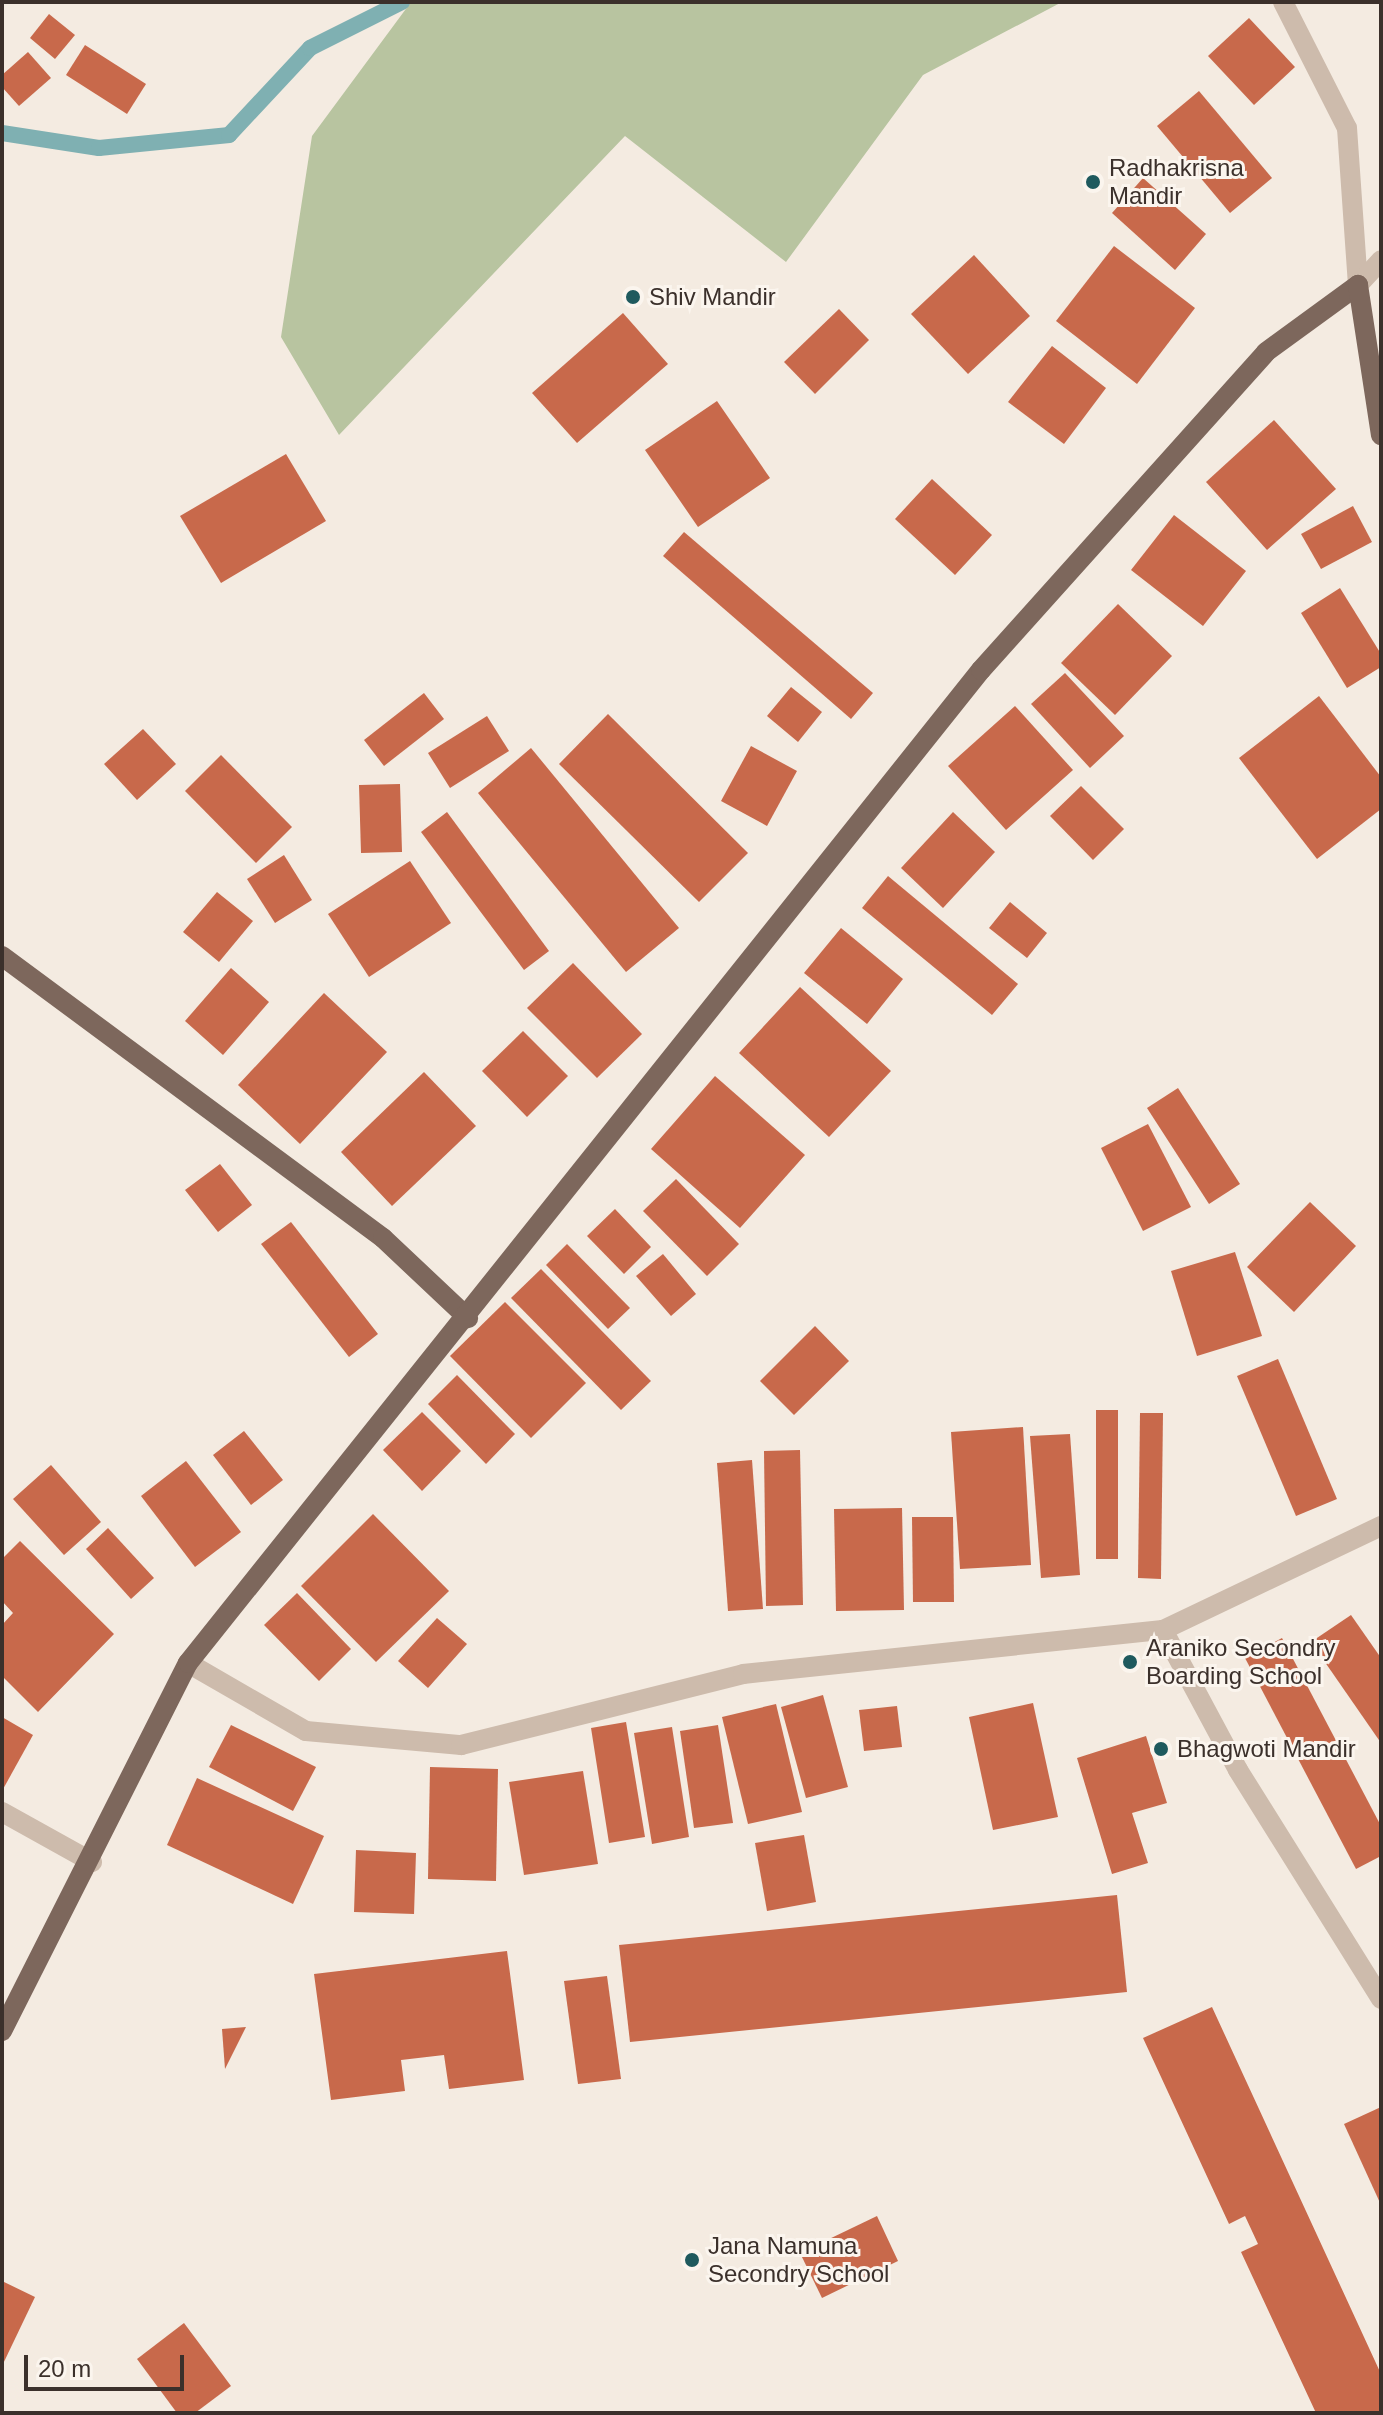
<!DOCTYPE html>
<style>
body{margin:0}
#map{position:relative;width:1383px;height:2415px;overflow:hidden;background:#f4ebe1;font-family:Helvetica,sans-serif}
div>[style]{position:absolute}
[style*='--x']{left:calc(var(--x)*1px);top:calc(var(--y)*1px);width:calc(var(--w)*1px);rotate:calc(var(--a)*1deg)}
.green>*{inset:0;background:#b8c4a0}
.stream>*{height:16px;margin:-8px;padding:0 8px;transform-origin:8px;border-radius:8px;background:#7fb0b2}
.building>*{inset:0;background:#c8694b}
.minor>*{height:20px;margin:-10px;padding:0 10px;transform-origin:10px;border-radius:10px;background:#cdbbac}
.major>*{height:20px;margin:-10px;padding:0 10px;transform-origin:10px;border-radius:10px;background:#7d675c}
.dots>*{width:22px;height:22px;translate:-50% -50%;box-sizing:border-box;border:4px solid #fbf5ee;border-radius:50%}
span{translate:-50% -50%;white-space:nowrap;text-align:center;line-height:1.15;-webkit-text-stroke:6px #fbf5ee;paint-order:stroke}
.poi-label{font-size:24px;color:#3b302b}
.left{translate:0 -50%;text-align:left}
.frame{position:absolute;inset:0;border:4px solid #3b302b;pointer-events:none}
.scale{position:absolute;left:24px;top:2355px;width:160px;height:36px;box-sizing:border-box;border:4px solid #3b302b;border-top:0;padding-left:10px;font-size:24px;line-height:28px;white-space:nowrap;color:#3b302b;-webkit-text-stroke:6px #fbf5ee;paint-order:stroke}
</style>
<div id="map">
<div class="green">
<div style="clip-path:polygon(411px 2px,1062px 2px,923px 75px,786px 262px,625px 136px,339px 435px,281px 337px,312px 136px)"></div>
</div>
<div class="stream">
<div style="--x:2;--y:133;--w:98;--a:8.8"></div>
<div style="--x:99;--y:148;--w:131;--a:-5.7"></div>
<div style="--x:229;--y:135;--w:119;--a:-47"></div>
<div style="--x:310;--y:48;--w:103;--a:-26.6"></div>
</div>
<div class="building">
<div style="clip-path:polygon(49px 14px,75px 35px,55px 59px,30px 38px)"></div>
<div style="clip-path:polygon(1249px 18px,1295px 67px,1254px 105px,1208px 56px)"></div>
<div style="clip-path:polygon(85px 45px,146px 84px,127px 114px,66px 75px)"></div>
<div style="clip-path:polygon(28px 52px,51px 78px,19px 106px,2px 87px,2px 75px)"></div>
<div style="clip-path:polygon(1199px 91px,1272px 178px,1230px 213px,1157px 126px)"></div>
<div style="clip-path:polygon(1143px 178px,1206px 234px,1175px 270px,1112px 213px)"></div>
<div style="clip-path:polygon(1114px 246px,1195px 308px,1137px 384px,1056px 321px)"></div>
<div style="clip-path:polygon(974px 255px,1030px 316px,968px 374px,911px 314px)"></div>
<div style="clip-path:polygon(839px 309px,869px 340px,815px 394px,784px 362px)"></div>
<div style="clip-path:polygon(623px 313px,668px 364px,577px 443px,532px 393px)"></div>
<div style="clip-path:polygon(1052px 346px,1106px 388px,1064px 444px,1008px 402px)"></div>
<div style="clip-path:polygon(717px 401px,770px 478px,698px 527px,645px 450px)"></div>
<div style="clip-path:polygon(1274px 420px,1336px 489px,1267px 550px,1206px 482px)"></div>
<div style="clip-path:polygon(286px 454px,326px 521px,221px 583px,180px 516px)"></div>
<div style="clip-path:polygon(932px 479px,992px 535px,955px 575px,895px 519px)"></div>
<div style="clip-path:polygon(1353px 506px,1372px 542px,1321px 569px,1301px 534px)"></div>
<div style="clip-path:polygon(1174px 515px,1246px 571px,1203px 626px,1131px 570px)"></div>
<div style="clip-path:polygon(684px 532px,873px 693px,851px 719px,663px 556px)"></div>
<div style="clip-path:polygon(1340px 588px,1381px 654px,1381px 667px,1347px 688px,1301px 613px)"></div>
<div style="clip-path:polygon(1118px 604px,1172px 656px,1115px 715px,1061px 663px)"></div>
<div style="clip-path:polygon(1065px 673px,1124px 736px,1090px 768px,1031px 704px)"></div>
<div style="clip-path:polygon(791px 687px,822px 712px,798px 742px,767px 716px)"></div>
<div style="clip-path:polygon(424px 693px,444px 719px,384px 766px,364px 740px)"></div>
<div style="clip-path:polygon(1319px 696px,1381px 777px,1381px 809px,1317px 859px,1239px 758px)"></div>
<div style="clip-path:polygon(1015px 706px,1073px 770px,1006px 830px,948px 766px)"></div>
<div style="clip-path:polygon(608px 714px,748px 853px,699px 902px,559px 764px)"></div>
<div style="clip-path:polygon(487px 716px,509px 751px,450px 788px,428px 753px)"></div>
<div style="clip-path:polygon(143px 729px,176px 764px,137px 800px,104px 764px)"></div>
<div style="clip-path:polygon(751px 746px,797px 771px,767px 826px,721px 801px)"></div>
<div style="clip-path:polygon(531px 748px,679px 928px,626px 972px,478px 793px)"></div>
<div style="clip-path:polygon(221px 755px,292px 827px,256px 863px,185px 791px)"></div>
<div style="clip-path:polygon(400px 784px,402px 852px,361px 853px,359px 785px)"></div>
<div style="clip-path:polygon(1081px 786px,1124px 829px,1093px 860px,1050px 816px)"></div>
<div style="clip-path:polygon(447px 812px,549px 951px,524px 970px,421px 832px)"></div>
<div style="clip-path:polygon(953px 812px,995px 852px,943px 908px,901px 868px)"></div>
<div style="clip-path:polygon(284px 855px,312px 900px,275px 923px,247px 879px)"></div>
<div style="clip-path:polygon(410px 861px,451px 923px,369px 977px,328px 914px)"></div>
<div style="clip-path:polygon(888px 876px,1018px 984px,992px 1015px,862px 908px)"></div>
<div style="clip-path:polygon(217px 892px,253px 921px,219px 962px,183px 932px)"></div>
<div style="clip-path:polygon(1010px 902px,1047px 933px,1027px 958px,989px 928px)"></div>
<div style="clip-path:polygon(841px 928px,903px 979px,867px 1024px,804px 973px)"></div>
<div style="clip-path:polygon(573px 963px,642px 1034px,597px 1078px,527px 1008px)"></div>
<div style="clip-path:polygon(231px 968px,269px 1002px,223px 1055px,185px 1021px)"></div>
<div style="clip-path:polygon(800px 987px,891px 1071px,829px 1137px,739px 1053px)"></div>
<div style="clip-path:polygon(324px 993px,387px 1052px,300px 1144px,238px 1085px)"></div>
<div style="clip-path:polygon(523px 1031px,568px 1076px,527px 1117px,482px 1071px)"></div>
<div style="clip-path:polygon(424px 1072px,476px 1126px,392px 1206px,341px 1152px)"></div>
<div style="clip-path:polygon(715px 1076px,805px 1155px,740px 1228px,651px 1149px)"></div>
<div style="clip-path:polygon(1178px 1088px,1240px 1184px,1209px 1204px,1147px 1108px)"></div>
<div style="clip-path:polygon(1148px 1124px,1191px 1207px,1143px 1231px,1101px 1148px)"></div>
<div style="clip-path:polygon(220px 1164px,252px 1205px,218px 1232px,185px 1190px)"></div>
<div style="clip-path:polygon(676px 1179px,739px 1244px,707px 1276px,643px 1211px)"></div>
<div style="clip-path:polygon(1310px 1202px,1356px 1246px,1294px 1312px,1247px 1267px)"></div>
<div style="clip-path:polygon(615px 1209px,651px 1247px,624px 1274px,587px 1236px)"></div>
<div style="clip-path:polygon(291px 1222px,378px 1334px,349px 1357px,261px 1244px)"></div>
<div style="clip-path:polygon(567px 1244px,630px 1308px,608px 1329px,546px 1265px)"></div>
<div style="clip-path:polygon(1235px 1252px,1262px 1336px,1197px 1356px,1171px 1271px)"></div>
<div style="clip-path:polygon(663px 1254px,696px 1294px,671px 1316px,636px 1276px)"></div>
<div style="clip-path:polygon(541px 1269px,651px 1381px,621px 1410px,511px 1298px)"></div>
<div style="clip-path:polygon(505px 1302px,586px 1383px,531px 1438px,450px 1356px)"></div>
<div style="clip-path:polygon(815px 1326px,849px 1361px,794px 1415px,760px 1381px)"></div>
<div style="clip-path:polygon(1278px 1359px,1337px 1499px,1296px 1516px,1237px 1376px)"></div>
<div style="clip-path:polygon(457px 1375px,515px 1434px,486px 1464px,428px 1404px)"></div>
<div style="clip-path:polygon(1096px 1410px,1118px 1410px,1118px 1559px,1096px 1559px)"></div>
<div style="clip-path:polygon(422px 1412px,461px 1451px,422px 1491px,383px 1450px)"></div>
<div style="clip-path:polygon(1140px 1413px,1163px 1413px,1161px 1579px,1138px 1578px)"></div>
<div style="clip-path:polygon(1023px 1427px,1031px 1565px,960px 1569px,951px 1432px)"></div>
<div style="clip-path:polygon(244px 1431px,283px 1480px,251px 1505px,213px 1455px)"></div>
<div style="clip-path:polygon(1070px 1434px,1080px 1575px,1041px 1578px,1030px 1436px)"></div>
<div style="clip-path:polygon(800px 1450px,803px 1605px,766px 1606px,764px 1451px)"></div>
<div style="clip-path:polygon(752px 1460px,763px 1609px,728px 1611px,717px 1463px)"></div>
<div style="clip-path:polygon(186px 1461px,241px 1532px,195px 1567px,141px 1496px)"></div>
<div style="clip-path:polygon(51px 1465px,101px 1522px,64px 1555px,13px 1499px)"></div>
<div style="clip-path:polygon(902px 1508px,904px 1610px,836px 1611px,834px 1509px)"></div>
<div style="clip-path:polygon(373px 1514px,449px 1591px,376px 1662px,301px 1586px)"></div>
<div style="clip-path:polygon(912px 1517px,953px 1517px,954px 1602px,913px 1602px)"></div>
<div style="clip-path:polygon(108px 1528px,154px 1578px,131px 1599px,86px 1549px)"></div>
<div style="clip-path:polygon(20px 1541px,114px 1634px,38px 1712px,2px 1676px,2px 1625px,13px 1613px,2px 1601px,2px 1559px)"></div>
<div style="clip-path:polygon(297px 1593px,351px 1649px,319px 1681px,264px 1625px)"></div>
<div style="clip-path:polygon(1351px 1615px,1381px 1658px,1381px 1743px,1311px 1642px)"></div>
<div style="clip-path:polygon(437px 1618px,467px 1644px,428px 1688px,398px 1661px)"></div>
<div style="clip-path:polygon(1282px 1638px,1381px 1826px,1381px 1856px,1356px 1869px,1245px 1658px)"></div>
<div style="clip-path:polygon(823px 1695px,848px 1787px,806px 1798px,781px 1707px)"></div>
<div style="clip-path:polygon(1033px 1703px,1058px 1817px,993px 1830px,969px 1717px)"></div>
<div style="clip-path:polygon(776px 1704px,802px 1812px,748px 1824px,722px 1717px)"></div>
<div style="clip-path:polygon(897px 1706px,902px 1747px,864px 1751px,859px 1710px)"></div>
<div style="clip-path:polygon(2px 1717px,33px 1735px,2px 1791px)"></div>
<div style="clip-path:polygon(626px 1722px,645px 1837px,609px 1843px,591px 1728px)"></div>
<div style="clip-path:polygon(231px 1725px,316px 1767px,293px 1811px,209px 1767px)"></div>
<div style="clip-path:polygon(718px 1725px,733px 1823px,694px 1828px,680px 1731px)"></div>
<div style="clip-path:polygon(672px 1727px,689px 1837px,652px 1844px,634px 1733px)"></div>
<div style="clip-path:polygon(1146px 1736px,1167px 1803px,1132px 1813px,1148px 1863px,1112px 1874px,1077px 1758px)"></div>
<div style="clip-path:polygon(430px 1767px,498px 1769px,496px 1881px,428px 1879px)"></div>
<div style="clip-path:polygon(583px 1771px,598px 1864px,524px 1875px,509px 1782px)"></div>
<div style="clip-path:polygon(197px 1778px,324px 1836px,293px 1904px,167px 1845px)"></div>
<div style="clip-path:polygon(804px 1835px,816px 1902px,767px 1911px,755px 1843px)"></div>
<div style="clip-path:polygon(356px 1850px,416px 1853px,414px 1914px,354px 1912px)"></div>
<div style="clip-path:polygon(1117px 1895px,1127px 1992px,630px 2042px,619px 1945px)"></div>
<div style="clip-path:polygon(507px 1951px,524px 2080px,449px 2089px,444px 2055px,401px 2060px,405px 2091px,331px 2100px,314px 1974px)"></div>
<div style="clip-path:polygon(607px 1976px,621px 2079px,578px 2084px,564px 1981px)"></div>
<div style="clip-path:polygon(1212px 2007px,1381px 2374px,1381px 2413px,1316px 2413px,1241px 2252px,1258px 2244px,1245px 2216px,1229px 2224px,1143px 2038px)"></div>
<div style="clip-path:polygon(246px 2027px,225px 2069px,222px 2029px)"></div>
<div style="clip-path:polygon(1381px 2107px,1381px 2205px,1344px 2124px)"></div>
<div style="clip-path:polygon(877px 2216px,898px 2261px,822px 2298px,800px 2253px)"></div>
<div style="clip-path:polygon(2px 2281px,35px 2297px,2px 2366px)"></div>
<div style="clip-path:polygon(184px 2323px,231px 2386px,195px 2413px,177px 2413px,137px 2359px)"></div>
</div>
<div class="minor">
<div style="--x:1283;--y:2;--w:141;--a:63.1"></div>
<div style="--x:1347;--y:128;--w:157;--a:86"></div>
<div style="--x:1358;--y:285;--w:34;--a:-47"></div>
<div style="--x:1163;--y:1630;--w:159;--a:61.8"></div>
<div style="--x:1238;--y:1770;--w:270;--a:58"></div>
<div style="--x:188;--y:1663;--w:136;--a:30"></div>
<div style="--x:306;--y:1731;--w:156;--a:5.2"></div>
<div style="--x:461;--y:1745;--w:291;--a:-14.1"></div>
<div style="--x:743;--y:1674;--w:422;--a:-6"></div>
<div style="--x:1163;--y:1630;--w:242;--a:-25.5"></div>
<div style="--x:2;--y:1812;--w:103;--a:29.1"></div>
</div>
<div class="major">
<div style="--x:2;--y:956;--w:474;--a:36.5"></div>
<div style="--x:383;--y:1238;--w:117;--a:43.3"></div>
<div style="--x:2;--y:2031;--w:412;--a:-63.2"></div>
<div style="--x:188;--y:1663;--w:1271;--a:-51.39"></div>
<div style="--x:981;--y:670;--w:427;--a:-48.1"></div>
<div style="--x:1266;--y:352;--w:114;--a:-36.1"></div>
<div style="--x:1358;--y:285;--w:152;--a:81.3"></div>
</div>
<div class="dots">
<div style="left:1093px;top:182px;background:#1f5a5e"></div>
<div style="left:633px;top:297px;background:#1f5a5e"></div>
<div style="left:1130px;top:1662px;background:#1f5a5e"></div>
<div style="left:1161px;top:1749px;background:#1f5a5e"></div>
<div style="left:692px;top:2260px;background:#1f5a5e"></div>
</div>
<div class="poi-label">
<span class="left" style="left:1109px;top:182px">Radhakrisna<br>Mandir</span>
<span class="left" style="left:649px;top:297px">Shiv Mandir</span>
<span class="left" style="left:1146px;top:1662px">Araniko Secondry<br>Boarding School</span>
<span class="left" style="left:1177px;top:1749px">Bhagwoti Mandir</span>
<span class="left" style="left:708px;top:2260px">Jana Namuna<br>Secondry School</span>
</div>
<div class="frame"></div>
<div class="scale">20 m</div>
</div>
